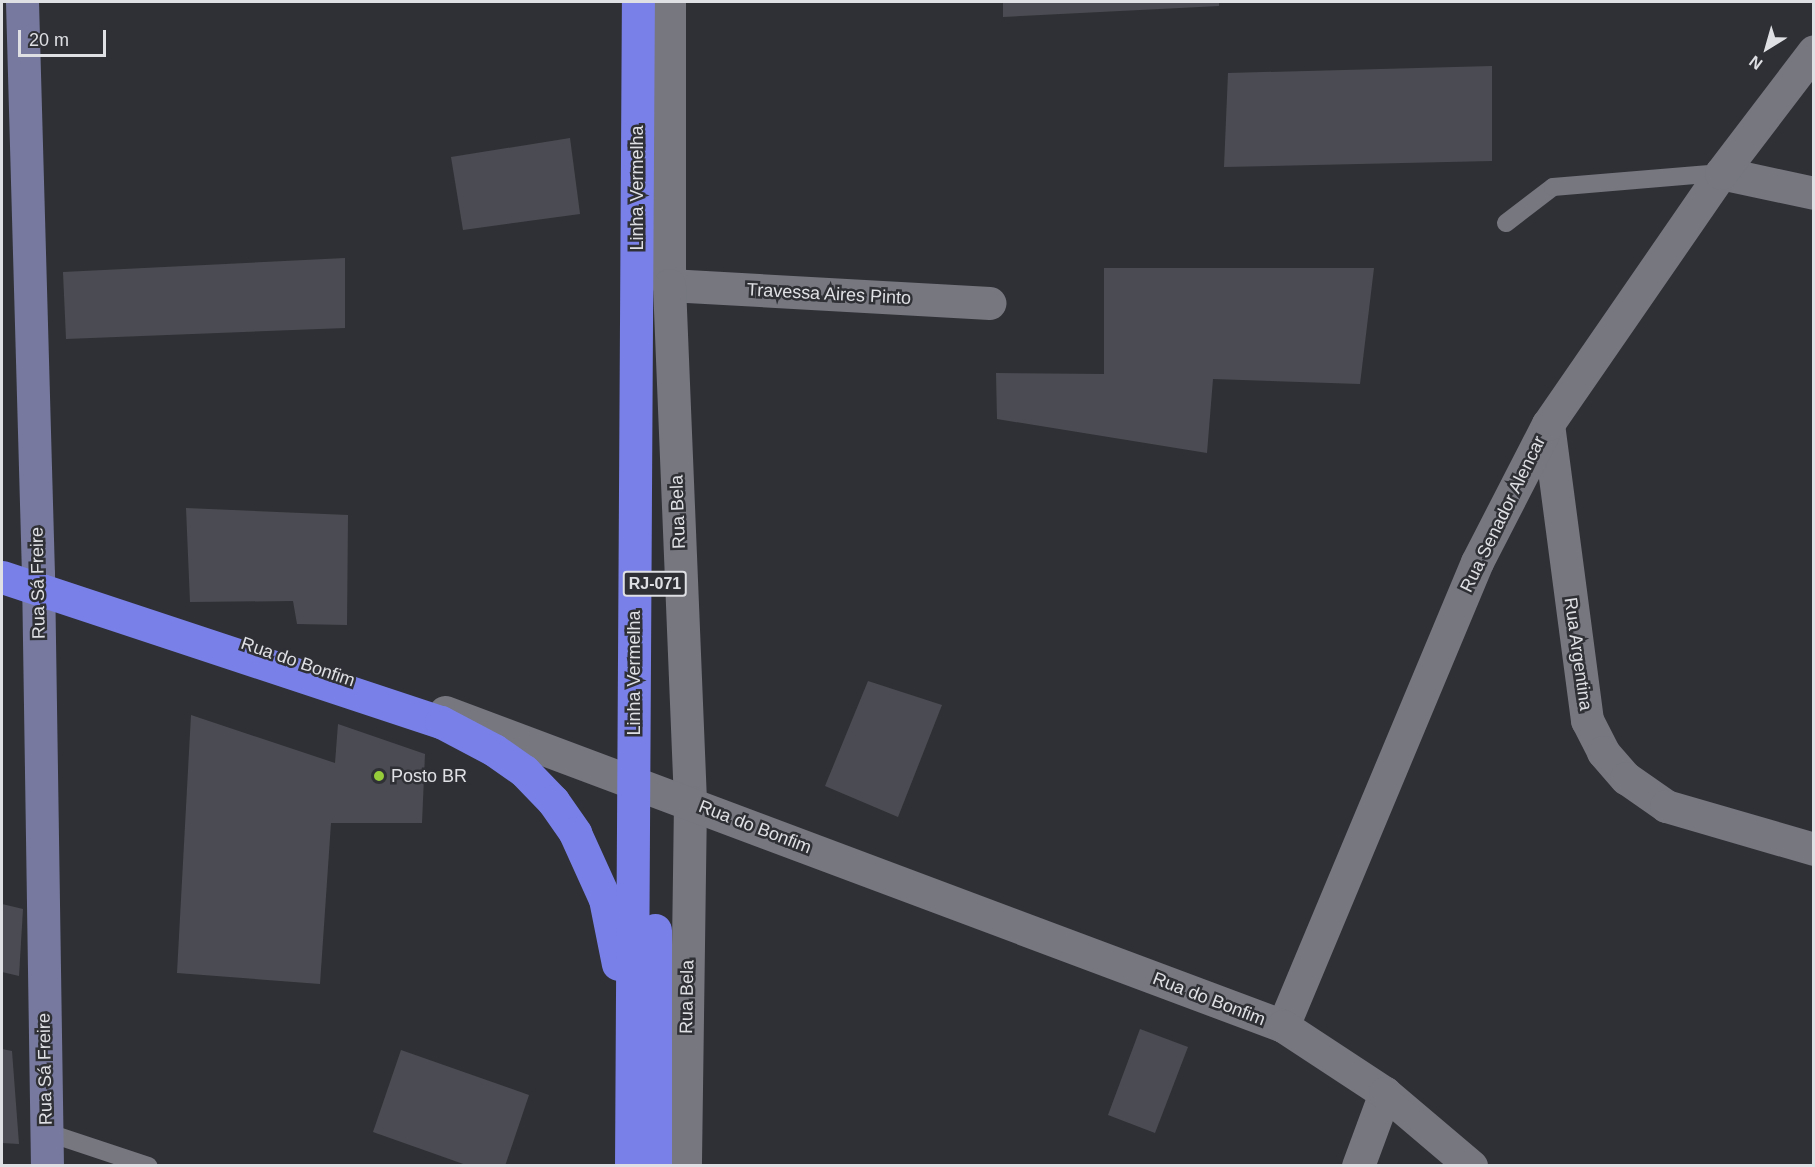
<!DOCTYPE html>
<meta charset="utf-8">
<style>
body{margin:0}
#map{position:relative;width:1815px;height:1167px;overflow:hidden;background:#2f3036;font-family:Arial,sans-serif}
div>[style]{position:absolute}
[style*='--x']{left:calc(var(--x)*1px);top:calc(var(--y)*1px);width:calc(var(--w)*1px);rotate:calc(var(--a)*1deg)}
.building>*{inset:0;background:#4b4c53}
.service>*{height:18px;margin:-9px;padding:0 9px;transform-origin:9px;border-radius:9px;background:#76777f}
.minor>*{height:33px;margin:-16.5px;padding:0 16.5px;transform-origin:16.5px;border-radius:16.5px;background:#76777f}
.tertiary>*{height:33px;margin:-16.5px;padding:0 16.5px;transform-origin:16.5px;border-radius:16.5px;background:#76777f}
.secondary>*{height:33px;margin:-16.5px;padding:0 16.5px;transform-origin:16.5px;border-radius:16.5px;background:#777a9e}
.motorway>*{height:33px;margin:-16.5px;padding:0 16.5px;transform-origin:16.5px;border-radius:16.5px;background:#7981e8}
.dots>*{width:16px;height:16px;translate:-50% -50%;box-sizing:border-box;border:3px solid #2f3036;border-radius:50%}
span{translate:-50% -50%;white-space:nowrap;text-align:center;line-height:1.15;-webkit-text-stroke:5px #2f3036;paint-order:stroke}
.shield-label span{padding:2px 4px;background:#2f3036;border:2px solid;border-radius:4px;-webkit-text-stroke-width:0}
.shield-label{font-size:16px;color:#dfe0e4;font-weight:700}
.street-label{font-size:18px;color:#dfe0e4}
.poi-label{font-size:18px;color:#dfe0e4}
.left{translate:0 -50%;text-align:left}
.frame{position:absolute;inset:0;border:3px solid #dfe0e4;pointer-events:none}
.north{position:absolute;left:1737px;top:18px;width:60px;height:60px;-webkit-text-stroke:4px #2f3036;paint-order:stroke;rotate:217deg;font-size:16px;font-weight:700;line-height:24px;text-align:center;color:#dfe0e4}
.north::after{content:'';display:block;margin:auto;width:21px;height:27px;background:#dfe0e4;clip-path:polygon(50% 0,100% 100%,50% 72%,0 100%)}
.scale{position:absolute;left:18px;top:30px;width:88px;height:27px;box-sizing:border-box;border:3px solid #dfe0e4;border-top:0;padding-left:8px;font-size:18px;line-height:21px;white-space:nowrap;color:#dfe0e4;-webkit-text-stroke:4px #2f3036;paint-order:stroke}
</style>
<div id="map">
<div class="building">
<div style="clip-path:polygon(1003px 2px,1219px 2px,1219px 6px,1003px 17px)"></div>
<div style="clip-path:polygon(1492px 66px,1492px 161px,1224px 167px,1228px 73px)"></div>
<div style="clip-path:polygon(570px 138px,580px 214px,463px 230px,451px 157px)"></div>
<div style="clip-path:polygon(345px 258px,345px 328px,66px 339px,63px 272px)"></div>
<div style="clip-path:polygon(1104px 268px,1374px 268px,1360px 384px,1213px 379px,1207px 453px,997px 419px,996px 373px,1104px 374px)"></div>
<div style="clip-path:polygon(186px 508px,348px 515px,347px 625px,297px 624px,293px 601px,190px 602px)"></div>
<div style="clip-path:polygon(868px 681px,942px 705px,898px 817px,825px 786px)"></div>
<div style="clip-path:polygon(191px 715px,335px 763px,338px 724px,425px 754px,422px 823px,331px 823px,320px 984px,177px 973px)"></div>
<div style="clip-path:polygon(2px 904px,23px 909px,19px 976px,2px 972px)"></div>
<div style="clip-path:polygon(1140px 1029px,1188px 1047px,1155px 1133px,1108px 1115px)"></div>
<div style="clip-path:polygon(2px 1049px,12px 1051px,19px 1144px,2px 1143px)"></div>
<div style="clip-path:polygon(401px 1050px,529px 1095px,505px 1166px,469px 1166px,373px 1132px)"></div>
</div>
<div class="service">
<div style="--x:1506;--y:223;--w:59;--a:-37.5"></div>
<div style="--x:1553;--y:187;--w:169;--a:-4.8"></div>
<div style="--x:46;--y:1132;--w:108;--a:18.4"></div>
</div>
<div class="minor">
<div style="--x:1721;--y:173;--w:95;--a:12.1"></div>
<div style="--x:669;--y:285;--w:321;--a:3.2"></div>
<div style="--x:1548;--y:424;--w:299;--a:82.5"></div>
<div style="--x:1587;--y:720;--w:36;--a:63"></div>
<div style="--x:1603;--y:752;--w:35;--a:49"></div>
<div style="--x:1626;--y:778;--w:49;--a:35"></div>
<div style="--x:1666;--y:806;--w:154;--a:16.2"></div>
<div style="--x:1283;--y:1026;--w:503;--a:-67.31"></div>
<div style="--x:1477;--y:562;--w:155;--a:-62.8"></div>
<div style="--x:1548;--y:424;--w:305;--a:-55.4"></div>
<div style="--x:1721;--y:173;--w:153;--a:-52.7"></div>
<div style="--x:1358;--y:1166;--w:78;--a:-69.7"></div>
</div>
<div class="tertiary">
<div style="--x:669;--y:2;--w:283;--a:90"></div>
<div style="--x:669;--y:285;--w:517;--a:87.67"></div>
<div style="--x:690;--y:802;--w:364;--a:90.8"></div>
<div style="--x:445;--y:712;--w:895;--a:20.54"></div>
<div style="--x:1283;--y:1026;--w:122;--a:33.3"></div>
<div style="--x:1385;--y:1093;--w:113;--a:40.3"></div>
</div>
<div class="secondary">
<div style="--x:22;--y:2;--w:572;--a:88.4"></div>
<div style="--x:38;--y:574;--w:592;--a:89.13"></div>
</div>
<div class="motorway">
<div style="--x:2;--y:577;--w:462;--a:18.3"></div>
<div style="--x:441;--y:722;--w:60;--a:27.8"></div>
<div style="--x:494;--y:750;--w:37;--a:35"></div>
<div style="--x:524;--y:771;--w:42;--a:46"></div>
<div style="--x:553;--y:801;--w:39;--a:55"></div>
<div style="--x:575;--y:833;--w:72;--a:65.6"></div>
<div style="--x:605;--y:899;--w:66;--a:78.7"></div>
<div style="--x:631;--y:1166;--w:1164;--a:-89.66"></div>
<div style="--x:655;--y:1166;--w:236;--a:-90"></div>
</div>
<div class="dots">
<div style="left:379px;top:776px;background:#96cc39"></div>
</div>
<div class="shield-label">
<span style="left:655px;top:584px">RJ-071</span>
</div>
<div class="street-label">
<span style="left:637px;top:188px;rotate:-90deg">Linha Vermelha</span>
<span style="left:829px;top:294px;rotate:3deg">Travessa Aires Pinto</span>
<span style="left:678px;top:512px;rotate:-92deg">Rua Bela</span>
<span style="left:1503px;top:514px;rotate:-64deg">Rua Senador Alencar</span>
<span style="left:38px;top:583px;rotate:-91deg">Rua Sá Freire</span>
<span style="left:1578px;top:654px;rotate:82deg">Rua Argentina</span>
<span style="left:298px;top:662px;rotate:19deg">Rua do Bonfim</span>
<span style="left:634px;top:673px;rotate:-90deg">Linha Vermelha</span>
<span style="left:755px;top:827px;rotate:21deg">Rua do Bonfim</span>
<span style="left:687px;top:997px;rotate:-89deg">Rua Bela</span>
<span style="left:1209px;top:999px;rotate:21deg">Rua do Bonfim</span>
<span style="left:45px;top:1069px;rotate:-91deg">Rua Sá Freire</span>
</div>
<div class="poi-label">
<span class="left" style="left:391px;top:776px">Posto BR</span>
</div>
<div class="frame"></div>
<div class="north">N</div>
<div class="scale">20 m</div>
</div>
